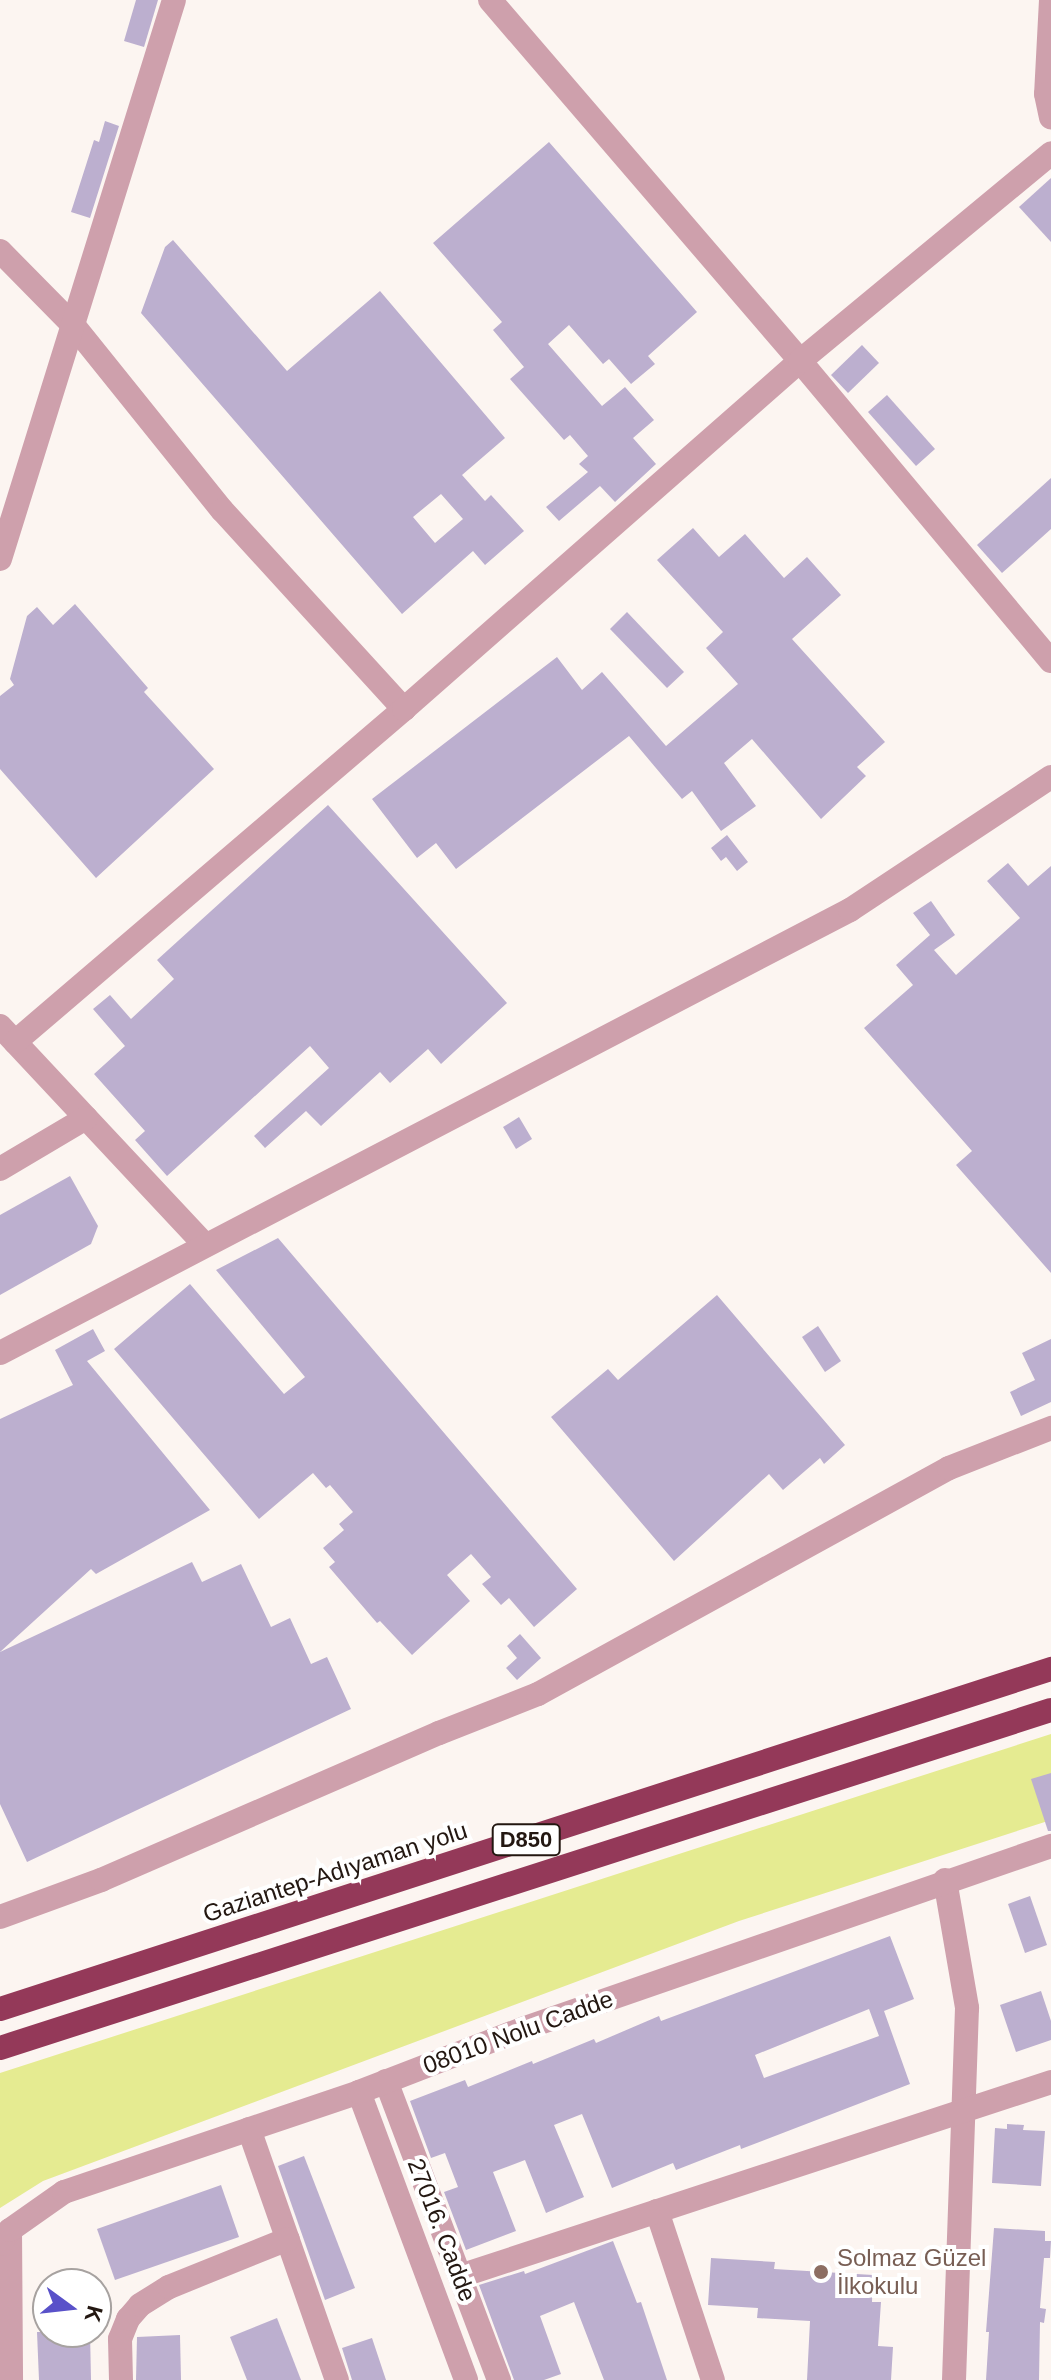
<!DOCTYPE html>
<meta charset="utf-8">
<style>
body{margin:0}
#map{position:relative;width:1051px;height:2380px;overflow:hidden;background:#fcf5f1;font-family:Arial,sans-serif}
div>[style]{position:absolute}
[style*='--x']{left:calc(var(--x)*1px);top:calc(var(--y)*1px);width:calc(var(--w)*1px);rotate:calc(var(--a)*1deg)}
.green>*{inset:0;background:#e5eb91}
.building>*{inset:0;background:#bcafcf}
.minor>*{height:24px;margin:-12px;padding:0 12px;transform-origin:12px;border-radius:12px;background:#cea0ac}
.highway>*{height:24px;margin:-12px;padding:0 12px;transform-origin:12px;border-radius:12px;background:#943959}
.dots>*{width:22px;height:22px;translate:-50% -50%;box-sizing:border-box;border:4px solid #fff;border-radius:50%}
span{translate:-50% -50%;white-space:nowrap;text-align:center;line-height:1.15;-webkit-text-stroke:8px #fff;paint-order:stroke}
.shield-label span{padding:2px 6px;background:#fff;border:2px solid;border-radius:6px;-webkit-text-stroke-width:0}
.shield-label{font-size:22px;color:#231711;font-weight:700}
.street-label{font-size:24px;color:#231711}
.education-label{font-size:24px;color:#785e54}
.left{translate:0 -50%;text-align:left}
.north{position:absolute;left:32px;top:2268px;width:80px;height:80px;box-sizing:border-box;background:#fff;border:2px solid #a7a2a0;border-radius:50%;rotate:105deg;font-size:22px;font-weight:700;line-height:32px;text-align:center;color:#231711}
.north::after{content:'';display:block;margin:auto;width:28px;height:36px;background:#5951c9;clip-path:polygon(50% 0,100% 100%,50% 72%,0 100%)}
</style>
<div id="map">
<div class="green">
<div style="clip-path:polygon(1051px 1734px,1051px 1820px,739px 1921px,43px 2181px,0 2208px,0 2073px)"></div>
</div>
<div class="building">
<div style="clip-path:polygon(136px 0,158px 0,144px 47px,124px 41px)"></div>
<div style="clip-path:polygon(105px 121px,119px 126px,90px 218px,71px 212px,94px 140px,99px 142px)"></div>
<div style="clip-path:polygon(549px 142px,697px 312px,648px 356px,655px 364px,631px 384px,609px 359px,603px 364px,569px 325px,548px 344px,602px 406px,625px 387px,654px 420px,633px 438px,656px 464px,615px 502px,600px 486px,559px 521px,546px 507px,588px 472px,579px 464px,588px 456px,570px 435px,564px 440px,510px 379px,524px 367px,493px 330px,502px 322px,433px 243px)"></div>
<div style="clip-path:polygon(1051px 178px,1051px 242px,1019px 207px)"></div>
<div style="clip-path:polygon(evenodd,173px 240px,287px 371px,380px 291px,505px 438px,462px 475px,485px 501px,491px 495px,524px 531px,485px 565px,473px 551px,402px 614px,141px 313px,165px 247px,173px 240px,441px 494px,463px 519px,435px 543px,413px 517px,441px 494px)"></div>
<div style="clip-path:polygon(862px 345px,879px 363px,848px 393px,831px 375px)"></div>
<div style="clip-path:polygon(887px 395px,935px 449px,916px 466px,868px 412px)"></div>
<div style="clip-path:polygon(1051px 478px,1051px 529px,1002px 573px,977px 545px)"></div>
<div style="clip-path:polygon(693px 528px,719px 557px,745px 534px,784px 578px,807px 557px,841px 595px,792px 639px,885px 742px,857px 767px,866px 776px,821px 819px,752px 739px,724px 763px,756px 806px,721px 831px,692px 791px,682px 799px,629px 736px,456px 869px,436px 843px,417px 858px,372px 799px,557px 657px,582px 690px,602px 672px,666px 746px,738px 684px,706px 648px,723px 632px,657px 560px)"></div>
<div style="clip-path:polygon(75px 604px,148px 688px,144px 692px,214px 769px,96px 878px,0 769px,0 696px,14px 685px,10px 679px,27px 616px,37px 607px,53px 625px)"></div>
<div style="clip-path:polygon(627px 612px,684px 672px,667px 688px,610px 629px)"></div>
<div style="clip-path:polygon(328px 805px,507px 1003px,441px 1064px,428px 1049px,390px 1083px,380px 1072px,321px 1126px,306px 1111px,265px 1148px,254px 1136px,329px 1068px,310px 1046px,167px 1176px,135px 1140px,145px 1131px,94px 1074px,125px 1046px,93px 1009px,110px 995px,131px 1019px,174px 979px,157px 960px)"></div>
<div style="clip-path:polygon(727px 835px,748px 862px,737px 871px,726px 857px,721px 861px,711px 848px)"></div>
<div style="clip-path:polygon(1008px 863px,1028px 886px,1051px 866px,1051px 1273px,956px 1165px,972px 1151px,864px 1028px,913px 985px,896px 965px,930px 935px,913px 913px,931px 901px,955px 935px,934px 950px,956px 975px,1020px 918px,987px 881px)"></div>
<div style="clip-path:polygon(519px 1117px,532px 1139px,516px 1149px,503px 1127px)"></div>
<div style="clip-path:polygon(70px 1176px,98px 1226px,91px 1244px,0 1295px,0 1215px)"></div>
<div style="clip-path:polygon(278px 1238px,577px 1589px,534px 1627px,509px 1598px,501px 1605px,482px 1584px,491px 1577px,471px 1554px,447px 1575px,470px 1601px,412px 1655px,380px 1621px,377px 1623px,329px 1567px,335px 1562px,323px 1548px,344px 1530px,339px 1524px,353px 1512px,330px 1485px,326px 1488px,313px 1473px,259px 1519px,114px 1349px,190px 1284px,284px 1394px,305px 1377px,216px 1270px)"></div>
<div style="clip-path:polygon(717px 1295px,845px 1445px,824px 1464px,820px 1458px,783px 1490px,769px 1474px,674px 1561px,551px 1417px,608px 1369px,618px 1380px)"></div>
<div style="clip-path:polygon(818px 1326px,841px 1361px,825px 1372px,802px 1337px)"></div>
<div style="clip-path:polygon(93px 1329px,105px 1351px,87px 1361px,210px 1510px,96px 1574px,91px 1569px,0 1652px,0 1419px,73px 1385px,55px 1350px)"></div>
<div style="clip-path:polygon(1051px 1339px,1051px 1402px,1021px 1416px,1010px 1392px,1035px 1380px,1022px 1353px)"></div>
<div style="clip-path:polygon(192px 1562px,202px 1582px,241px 1564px,271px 1627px,290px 1618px,311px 1664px,327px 1657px,351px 1709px,27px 1862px,0 1804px,0 1652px)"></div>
<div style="clip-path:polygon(520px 1634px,541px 1658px,517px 1680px,506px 1668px,517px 1658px,507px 1646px)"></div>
<div style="clip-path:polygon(1051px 1773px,1051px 1831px,1048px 1831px,1031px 1779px)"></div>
<div style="clip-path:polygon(1030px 1896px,1047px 1945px,1025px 1953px,1008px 1904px)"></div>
<div style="clip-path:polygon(evenodd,890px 1936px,914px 1999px,884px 2011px,910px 2084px,741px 2149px,740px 2145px,676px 2170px,673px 2163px,612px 2188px,582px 2114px,554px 2125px,584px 2197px,546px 2213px,525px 2160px,493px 2172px,516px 2231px,466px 2250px,444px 2192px,458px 2187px,445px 2153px,431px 2158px,410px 2101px,465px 2080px,468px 2087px,532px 2061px,533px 2064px,594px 2039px,596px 2043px,659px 2016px,661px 2021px,890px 1936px,869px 2009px,879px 2036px,764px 2078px,755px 2055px,869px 2009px)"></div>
<div style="clip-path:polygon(1041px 1991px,1051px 2021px,1051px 2040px,1016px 2052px,1000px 2005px)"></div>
<div style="clip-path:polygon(1007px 2124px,1024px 2125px,1023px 2130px,1045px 2131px,1041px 2186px,992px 2183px,995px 2128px,1007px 2129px)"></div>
<div style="clip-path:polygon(304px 2156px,355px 2288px,325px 2300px,278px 2166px)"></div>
<div style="clip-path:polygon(221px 2185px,239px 2237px,115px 2280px,97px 2229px)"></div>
<div style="clip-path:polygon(994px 2228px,1045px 2231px,1045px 2241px,1051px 2241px,1050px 2258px,1044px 2258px,1040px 2308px,1046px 2309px,1044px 2323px,1040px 2322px,1039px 2380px,986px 2380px,989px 2332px,986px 2332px)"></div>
<div style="clip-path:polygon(613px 2241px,637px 2303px,641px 2302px,667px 2380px,604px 2380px,574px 2302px,540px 2316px,561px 2374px,544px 2380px,514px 2380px,479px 2285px,524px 2271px,525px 2274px)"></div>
<div style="clip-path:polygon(711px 2258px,775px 2262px,774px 2269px,873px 2275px,872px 2302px,881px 2302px,878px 2346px,893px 2347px,891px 2380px,807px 2380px,810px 2321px,757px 2318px,758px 2308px,708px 2305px)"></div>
<div style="clip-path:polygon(277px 2318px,301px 2380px,247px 2380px,230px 2337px)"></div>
<div style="clip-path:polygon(37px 2332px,90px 2332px,91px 2380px,39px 2380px)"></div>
<div style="clip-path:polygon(180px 2335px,181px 2380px,136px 2380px,137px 2337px)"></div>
<div style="clip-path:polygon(372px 2338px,386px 2380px,352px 2380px,342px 2348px)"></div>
</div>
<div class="minor">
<div style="--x:490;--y:0;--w:476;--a:49.3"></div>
<div style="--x:800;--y:361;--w:391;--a:50.1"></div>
<div style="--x:1051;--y:0;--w:94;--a:93"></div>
<div style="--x:1046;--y:94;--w:24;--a:78"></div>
<div style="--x:0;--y:251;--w:105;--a:45.4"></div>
<div style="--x:74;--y:326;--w:236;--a:51.2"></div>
<div style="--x:222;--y:510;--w:270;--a:47.6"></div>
<div style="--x:0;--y:559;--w:585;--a:-72.71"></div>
<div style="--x:0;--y:1026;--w:299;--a:46.9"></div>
<div style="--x:15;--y:1042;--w:512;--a:-40.56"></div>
<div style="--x:404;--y:709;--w:527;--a:-41.31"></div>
<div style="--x:800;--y:361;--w:326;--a:-39.6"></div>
<div style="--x:0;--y:1169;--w:100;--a:-30.7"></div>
<div style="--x:0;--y:1353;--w:959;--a:-27.53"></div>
<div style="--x:850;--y:910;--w:241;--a:-33.5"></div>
<div style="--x:945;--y:1880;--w:130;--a:80.2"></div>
<div style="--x:967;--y:2008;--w:372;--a:92"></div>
<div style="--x:0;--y:1917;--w:108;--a:-20.1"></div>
<div style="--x:101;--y:1880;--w:369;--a:-23.5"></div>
<div style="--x:439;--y:1733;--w:106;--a:-21.5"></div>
<div style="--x:538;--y:1694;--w:469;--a:-28.8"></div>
<div style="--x:949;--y:1468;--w:110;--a:-21.4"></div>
<div style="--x:386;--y:2081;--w:320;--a:69.3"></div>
<div style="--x:359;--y:2092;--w:307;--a:69.6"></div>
<div style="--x:249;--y:2129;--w:266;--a:70.7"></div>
<div style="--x:657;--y:2211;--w:178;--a:71.7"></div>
<div style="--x:10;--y:2230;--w:150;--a:89.6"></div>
<div style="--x:0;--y:2244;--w:17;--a:-54"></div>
<div style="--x:10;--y:2230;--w:66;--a:-35.1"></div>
<div style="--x:64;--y:2192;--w:311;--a:-18.7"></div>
<div style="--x:359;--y:2092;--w:178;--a:-21.1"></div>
<div style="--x:525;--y:2028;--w:557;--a:-19.09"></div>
<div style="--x:460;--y:2276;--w:622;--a:-18.17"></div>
<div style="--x:121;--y:2380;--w:41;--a:-91.4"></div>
<div style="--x:120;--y:2339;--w:22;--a:-68"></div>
<div style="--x:128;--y:2319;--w:18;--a:-49"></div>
<div style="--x:140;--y:2305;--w:34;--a:-32"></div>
<div style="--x:169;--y:2287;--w:128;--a:-22"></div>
</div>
<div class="highway">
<div style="--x:0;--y:2009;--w:1105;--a:-17.93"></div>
<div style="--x:0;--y:2048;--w:1104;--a:-17.83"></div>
</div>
<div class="dots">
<div style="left:821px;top:2272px;background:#8d6e63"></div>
</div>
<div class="shield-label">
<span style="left:526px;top:1840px">D850</span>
</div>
<div class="street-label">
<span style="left:335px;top:1872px;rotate:-18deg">Gaziantep-Adıyaman yolu</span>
<span style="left:518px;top:2032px;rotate:-20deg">08010 Nolu Cadde</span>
<span style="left:442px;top:2230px;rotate:69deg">27016. Cadde</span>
</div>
<div class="education-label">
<span class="left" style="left:837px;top:2272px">Solmaz Güzel<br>İlkokulu</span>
</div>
<div class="north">K</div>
</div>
